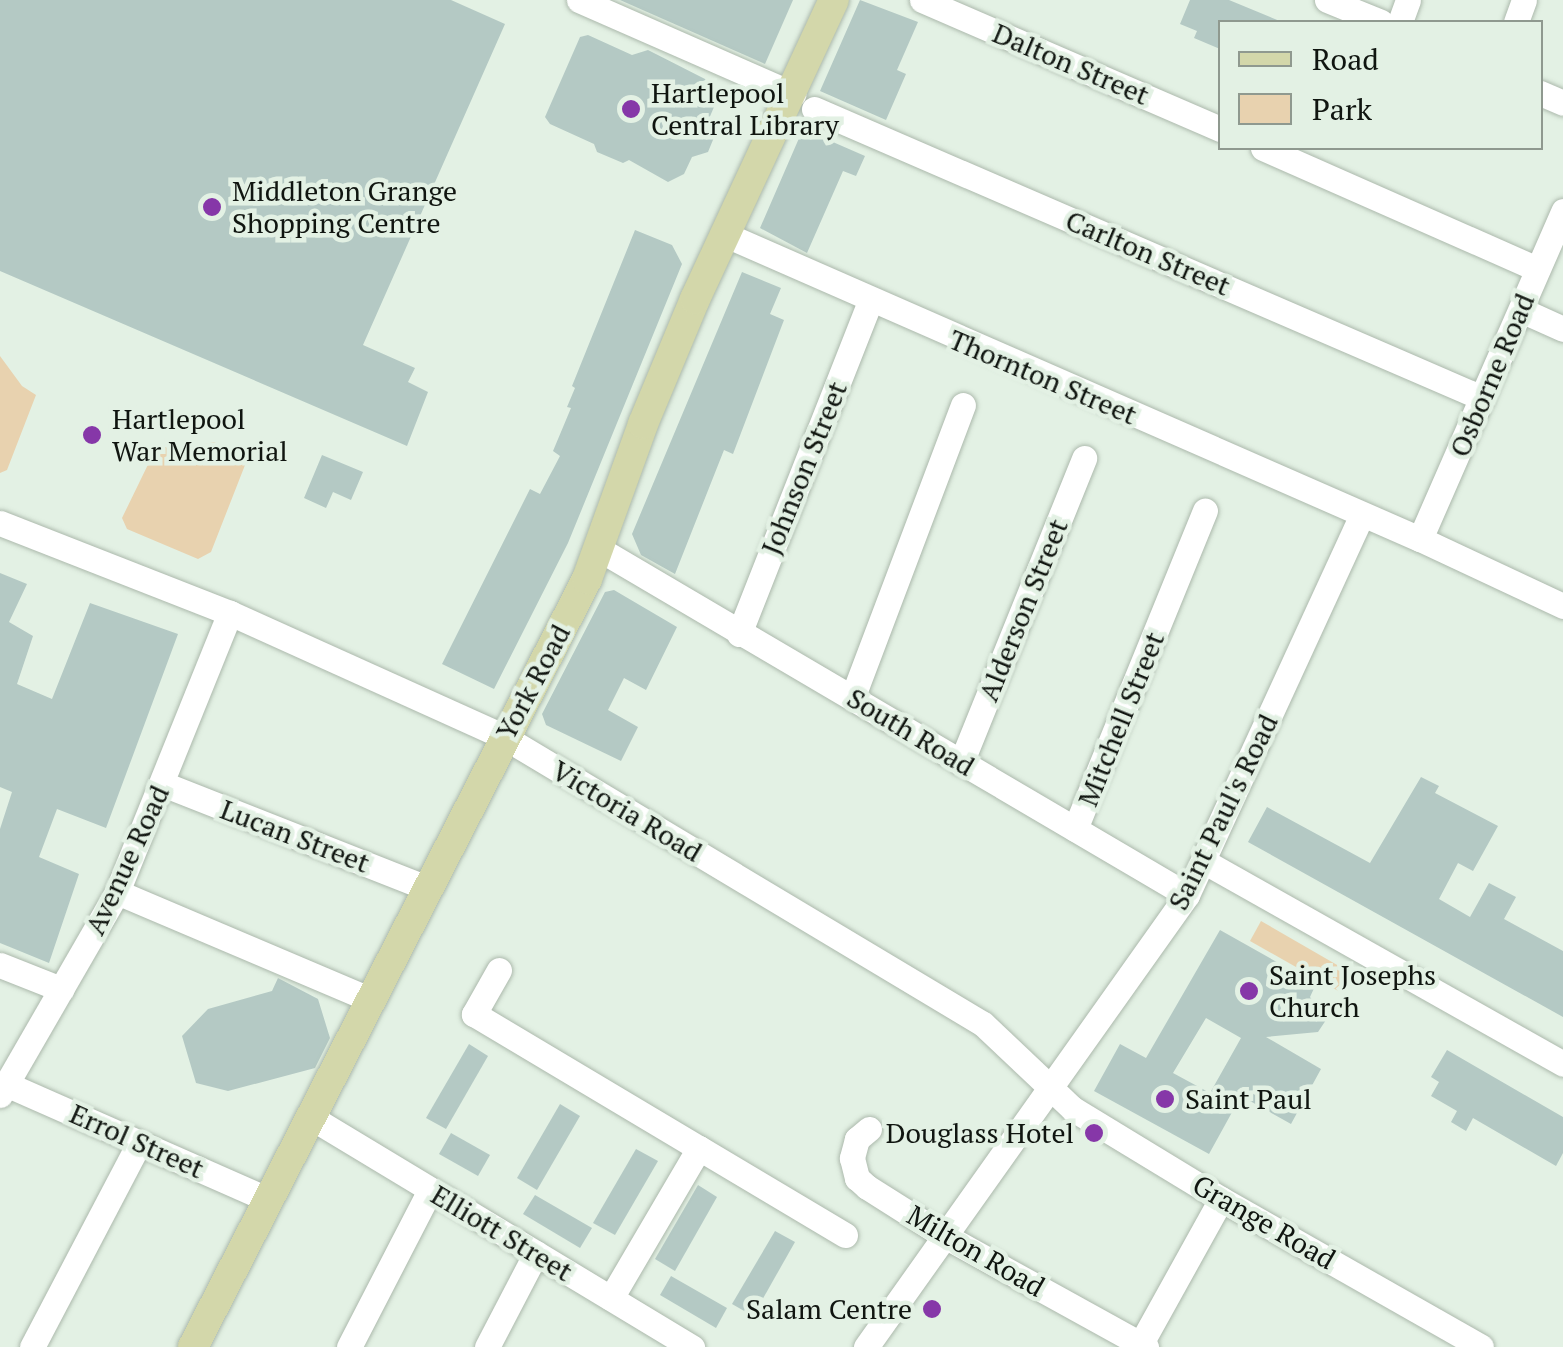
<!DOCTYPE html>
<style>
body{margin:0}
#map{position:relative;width:1563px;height:1347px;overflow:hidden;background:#e3f1e4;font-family:"PT Serif",serif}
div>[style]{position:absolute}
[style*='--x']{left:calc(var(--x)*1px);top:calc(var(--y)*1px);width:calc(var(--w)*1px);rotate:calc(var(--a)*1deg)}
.green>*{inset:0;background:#e8d2af}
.building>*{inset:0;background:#b4c9c4}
.roads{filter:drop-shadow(0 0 2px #acb9ac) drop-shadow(0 0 2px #acb9ac)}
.minor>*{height:25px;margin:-12.5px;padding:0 12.5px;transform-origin:12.5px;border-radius:12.5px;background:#fff}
.major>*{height:30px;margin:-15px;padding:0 15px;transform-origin:15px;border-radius:15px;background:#d3d7aa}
.dots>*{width:28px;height:28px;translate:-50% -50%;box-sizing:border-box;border:5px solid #e3f1e4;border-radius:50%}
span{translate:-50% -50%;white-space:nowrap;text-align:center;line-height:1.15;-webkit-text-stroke:9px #e3f1e4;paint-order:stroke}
.street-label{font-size:28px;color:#101510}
.poi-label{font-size:28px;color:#101510}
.left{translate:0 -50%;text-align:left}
.right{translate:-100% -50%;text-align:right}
.legend{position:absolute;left:1218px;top:20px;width:325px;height:130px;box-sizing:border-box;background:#e3f1e4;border:2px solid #8f998f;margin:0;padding:12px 18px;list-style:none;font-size:30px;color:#101510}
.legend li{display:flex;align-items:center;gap:20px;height:50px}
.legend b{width:50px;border:2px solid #8f998f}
</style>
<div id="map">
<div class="green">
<div style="clip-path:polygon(0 356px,22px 386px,36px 395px,7px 470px,0 473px)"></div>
<div style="clip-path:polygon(214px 442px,247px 460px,211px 552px,198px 559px,127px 529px,122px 518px,158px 444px,175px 451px)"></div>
<div style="clip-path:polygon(1261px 921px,1351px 973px,1340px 992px,1250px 941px)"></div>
</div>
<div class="building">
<div style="clip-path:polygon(0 0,451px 0,505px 24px,363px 345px,415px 368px,408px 382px,428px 392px,407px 446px,0 271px)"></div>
<div style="clip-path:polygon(620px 0,793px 0,765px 64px)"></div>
<div style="clip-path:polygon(860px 0,918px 22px,897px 70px,906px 74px,886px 120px,820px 91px)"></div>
<div style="clip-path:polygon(1190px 0,1229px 0,1282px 22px,1220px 22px,1220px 49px,1194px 38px,1197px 31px,1180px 24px)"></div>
<div style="clip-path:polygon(588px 35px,632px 55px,648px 50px,705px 79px,717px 100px,708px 121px,715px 135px,708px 152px,692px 157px,684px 174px,668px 182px,629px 160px,623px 163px,597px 152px,594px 144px,550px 124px,545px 117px,580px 37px)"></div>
<div style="clip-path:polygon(803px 129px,865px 156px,856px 176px,843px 171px,807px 253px,760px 228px)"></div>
<div style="clip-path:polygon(635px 230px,672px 245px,682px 264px,568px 543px,494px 689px,442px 664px,530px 489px,540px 494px,560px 456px,553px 451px,571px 408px,567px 407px,575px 388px,572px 386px)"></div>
<div style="clip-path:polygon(742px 272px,781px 288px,770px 314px,784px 320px,733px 454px,724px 450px,675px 574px,641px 555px,632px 534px)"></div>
<div style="clip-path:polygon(322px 455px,363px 472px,351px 500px,333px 492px,326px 508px,304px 498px)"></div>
<div style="clip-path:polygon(0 573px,27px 584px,9px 622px,33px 636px,17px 684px,52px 699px,90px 603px,178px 634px,106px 828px,57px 809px,39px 857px,79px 874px,49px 963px,0 943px,0 829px,12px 792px,0 787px)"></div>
<div style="clip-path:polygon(614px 590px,677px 627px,646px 690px,624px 678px,608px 710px,638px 727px,621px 761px,546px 725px,542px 714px,605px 592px)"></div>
<div style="clip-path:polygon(1421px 777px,1439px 786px,1435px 793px,1498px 826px,1473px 871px,1458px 863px,1439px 899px,1470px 917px,1489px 883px,1516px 897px,1504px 919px,1563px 951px,1563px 1017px,1248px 842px,1267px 807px,1370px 863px)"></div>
<div style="clip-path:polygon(evenodd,1220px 930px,1316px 984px,1310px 997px,1326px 1020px,1318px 1032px,1266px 1037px,1321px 1069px,1291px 1124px,1241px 1096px,1209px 1154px,1094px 1091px,1120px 1044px,1146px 1058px,1220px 930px,1206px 1018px,1241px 1038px,1210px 1093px,1173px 1073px,1206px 1018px)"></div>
<div style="clip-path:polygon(278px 978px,318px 999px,330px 1038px,315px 1068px,228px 1091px,196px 1083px,182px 1036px,208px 1009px,272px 991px)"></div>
<div style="clip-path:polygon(469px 1044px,488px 1056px,446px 1129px,426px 1118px)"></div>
<div style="clip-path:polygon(1447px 1050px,1563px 1117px,1563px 1153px,1556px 1166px,1473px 1118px,1466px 1131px,1451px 1122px,1457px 1111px,1431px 1096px,1439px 1082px,1431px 1077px)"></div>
<div style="clip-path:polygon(560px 1104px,580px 1116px,537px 1190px,517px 1178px)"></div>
<div style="clip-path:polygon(451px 1133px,490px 1155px,478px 1176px,439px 1154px)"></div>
<div style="clip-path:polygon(636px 1149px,658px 1161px,615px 1235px,593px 1223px)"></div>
<div style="clip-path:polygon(698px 1185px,717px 1197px,675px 1271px,655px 1259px)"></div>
<div style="clip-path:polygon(535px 1195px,592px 1228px,580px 1248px,523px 1214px)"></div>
<div style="clip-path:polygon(775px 1231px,795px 1242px,753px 1316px,732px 1304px)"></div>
<div style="clip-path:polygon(671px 1276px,727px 1308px,716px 1328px,660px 1295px)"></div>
</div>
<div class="roads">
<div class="minor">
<div style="--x:579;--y:0;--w:234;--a:23.7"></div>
<div style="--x:922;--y:0;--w:325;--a:23.4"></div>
<div style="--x:1327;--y:0;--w:58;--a:22.2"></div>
<div style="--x:1400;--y:22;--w:23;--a:-70"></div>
<div style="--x:1516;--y:22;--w:23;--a:-70"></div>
<div style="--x:1540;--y:93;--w:25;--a:23"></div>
<div style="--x:814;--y:109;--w:728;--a:23.39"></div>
<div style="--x:1263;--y:148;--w:300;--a:23.8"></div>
<div style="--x:726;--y:235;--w:758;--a:23.66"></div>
<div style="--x:1420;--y:539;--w:158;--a:25.1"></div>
<div style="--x:1521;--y:310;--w:46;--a:24.3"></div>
<div style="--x:0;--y:523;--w:247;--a:21.4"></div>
<div style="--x:230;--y:613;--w:301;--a:24.3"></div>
<div style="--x:504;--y:737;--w:558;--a:30.93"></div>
<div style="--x:983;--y:1024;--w:124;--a:43.4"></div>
<div style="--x:1073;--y:1109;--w:173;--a:31.3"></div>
<div style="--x:1221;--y:1199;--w:299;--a:29.6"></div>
<div style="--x:1420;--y:539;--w:358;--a:-66.4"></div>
<div style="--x:599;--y:549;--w:682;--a:30.47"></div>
<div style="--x:739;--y:634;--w:358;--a:-68.5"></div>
<div style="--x:853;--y:696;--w:311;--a:-69.3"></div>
<div style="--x:961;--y:763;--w:329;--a:-68"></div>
<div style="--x:163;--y:784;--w:284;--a:21.5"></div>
<div style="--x:1075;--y:829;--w:344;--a:-67.8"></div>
<div style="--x:1205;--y:862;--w:411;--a:29.4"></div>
<div style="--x:117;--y:892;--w:277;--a:23"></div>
<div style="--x:0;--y:965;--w:66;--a:21.5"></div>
<div style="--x:499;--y:970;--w:51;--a:119.6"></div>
<div style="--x:474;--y:1014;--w:262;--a:30.8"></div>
<div style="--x:699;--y:1148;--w:174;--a:120.4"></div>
<div style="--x:6;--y:1084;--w:285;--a:23.8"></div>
<div style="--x:0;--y:1095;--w:234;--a:-60"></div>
<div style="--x:117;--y:892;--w:301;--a:-68"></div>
<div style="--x:312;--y:1118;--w:444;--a:31.1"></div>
<div style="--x:869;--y:1129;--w:16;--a:140"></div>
<div style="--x:857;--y:1139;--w:20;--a:105"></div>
<div style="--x:852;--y:1158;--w:21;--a:76"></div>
<div style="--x:857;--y:1178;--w:13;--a:42"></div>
<div style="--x:867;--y:1187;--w:90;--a:32.3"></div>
<div style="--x:943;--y:1235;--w:232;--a:28.9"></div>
<div style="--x:699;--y:1148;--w:170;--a:30.8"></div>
<div style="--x:32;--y:1347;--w:230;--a:-62.3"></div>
<div style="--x:349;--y:1347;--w:177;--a:-62.7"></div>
<div style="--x:487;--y:1347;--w:106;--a:-62.5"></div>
<div style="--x:866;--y:1347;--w:554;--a:-54.62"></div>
<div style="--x:1187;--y:895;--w:418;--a:-65.3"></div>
<div style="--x:1139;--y:1347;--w:169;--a:-61"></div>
</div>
<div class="major">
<div style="--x:193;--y:1347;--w:863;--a:-62.84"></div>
<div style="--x:587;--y:579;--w:165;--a:-70.1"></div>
<div style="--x:643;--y:424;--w:135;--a:-67.4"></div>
<div style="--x:695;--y:299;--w:330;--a:-65.1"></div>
</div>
</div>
<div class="dots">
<div style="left:631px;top:109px;background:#8637a8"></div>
<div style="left:212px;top:207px;background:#8637a8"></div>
<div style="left:92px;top:435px;background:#8637a8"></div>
<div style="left:1249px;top:991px;background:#8637a8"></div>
<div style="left:1165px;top:1099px;background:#8637a8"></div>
<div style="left:1094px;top:1133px;background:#8637a8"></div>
<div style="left:932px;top:1309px;background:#8637a8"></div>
</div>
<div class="street-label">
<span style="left:1071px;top:64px;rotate:23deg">Dalton Street</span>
<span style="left:1148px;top:253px;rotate:23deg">Carlton Street</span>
<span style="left:1492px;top:375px;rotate:-67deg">Osborne Road</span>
<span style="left:1043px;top:377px;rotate:23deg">Thornton Street</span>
<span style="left:804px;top:468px;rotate:-68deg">Johnson Street</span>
<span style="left:1023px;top:610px;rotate:-68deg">Alderson Street</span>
<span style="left:533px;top:682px;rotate:-62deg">York Road</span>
<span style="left:1121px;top:719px;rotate:-68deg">Mitchell Street</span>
<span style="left:911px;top:732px;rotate:31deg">South Road</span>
<span style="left:627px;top:811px;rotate:31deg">Victoria Road</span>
<span style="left:1223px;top:812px;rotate:-64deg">Saint Paul's Road</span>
<span style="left:295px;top:836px;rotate:21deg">Lucan Street</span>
<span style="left:127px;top:860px;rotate:-65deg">Avenue Road</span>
<span style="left:137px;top:1141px;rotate:24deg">Errol Street</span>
<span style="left:1264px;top:1222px;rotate:30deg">Grange Road</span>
<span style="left:502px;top:1233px;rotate:31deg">Elliott Street</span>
<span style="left:976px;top:1251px;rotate:30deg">Milton Road</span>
</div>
<div class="poi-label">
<span class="left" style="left:651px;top:109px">Hartlepool<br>Central Library</span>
<span class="left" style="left:232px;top:207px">Middleton Grange<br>Shopping Centre</span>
<span class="left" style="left:112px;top:435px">Hartlepool<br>War Memorial</span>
<span class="left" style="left:1269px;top:991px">Saint Josephs<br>Church</span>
<span class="left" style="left:1185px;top:1099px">Saint Paul</span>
<span class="right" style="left:1074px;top:1133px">Douglass Hotel</span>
<span class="right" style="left:912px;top:1309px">Salam Centre</span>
</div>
<ul class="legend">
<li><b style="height:12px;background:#d3d7aa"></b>Road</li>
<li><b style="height:28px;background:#e8d2af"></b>Park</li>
</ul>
</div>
